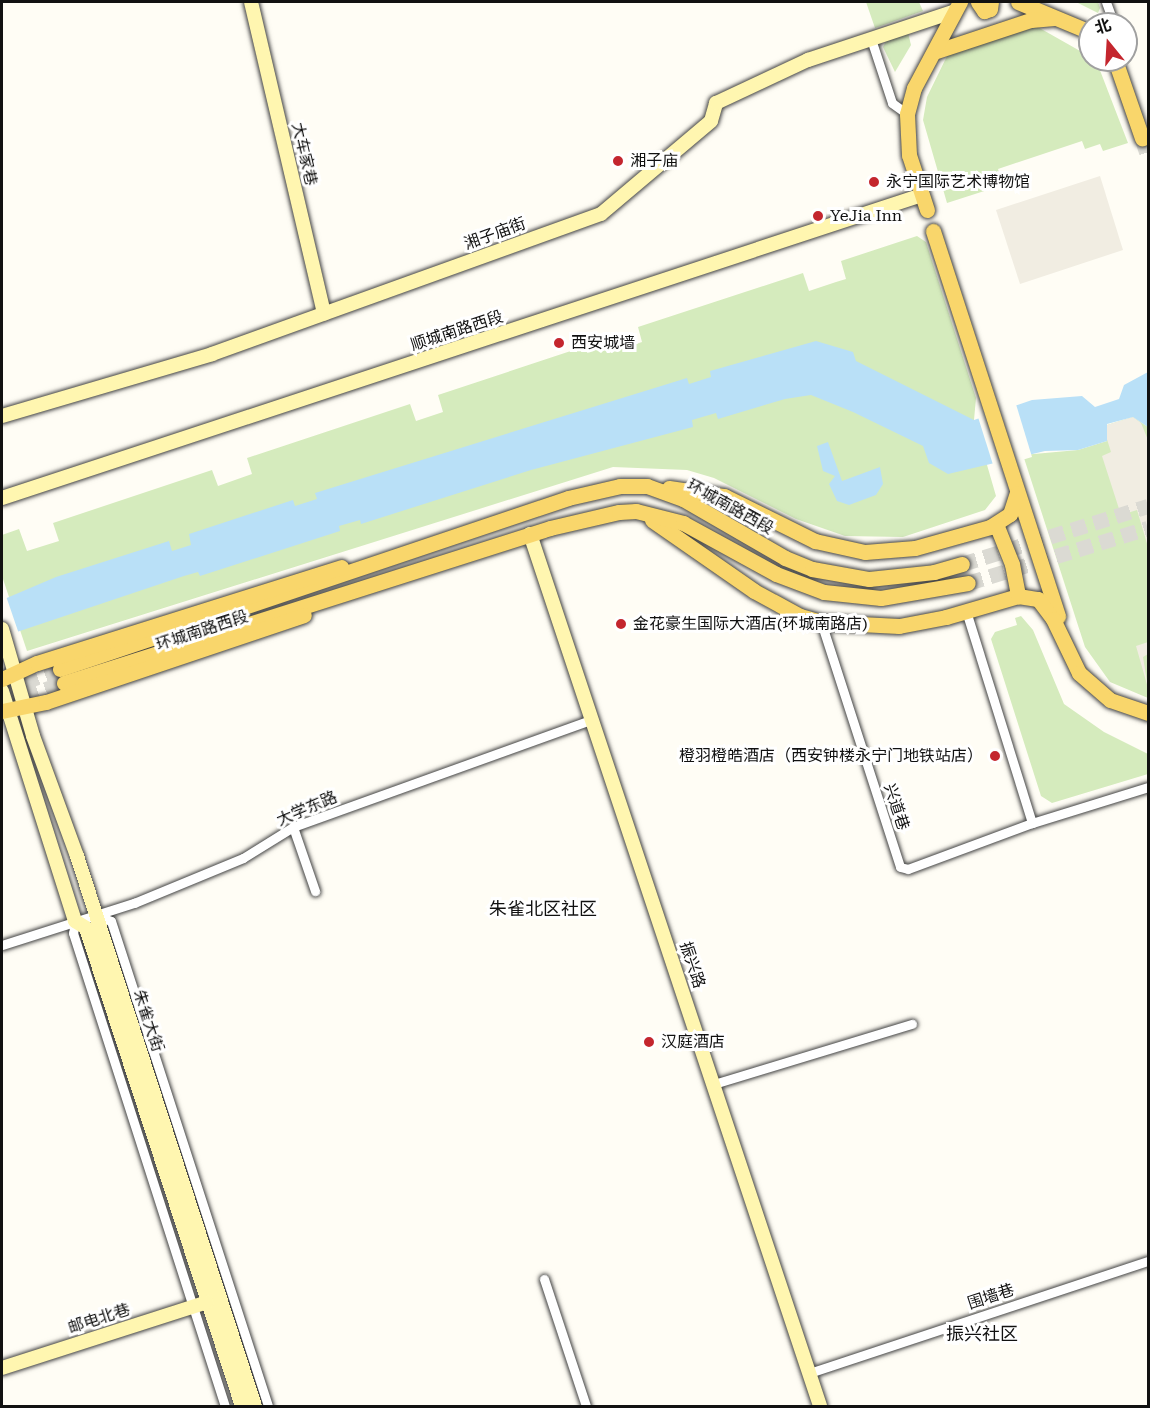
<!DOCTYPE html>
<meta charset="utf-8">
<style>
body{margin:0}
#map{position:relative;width:1150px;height:1408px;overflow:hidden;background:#fffdf5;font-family:"Roboto Serif","Noto Sans SC",serif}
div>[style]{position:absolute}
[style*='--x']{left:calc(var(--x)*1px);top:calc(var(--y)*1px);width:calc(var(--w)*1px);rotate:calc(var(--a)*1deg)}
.green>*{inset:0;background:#d5ebbd}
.plaza>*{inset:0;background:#f1ede2}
.water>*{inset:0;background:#b9e0f7}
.pier>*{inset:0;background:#fffdf5}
.primary-tunnel>*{height:15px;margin-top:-7.5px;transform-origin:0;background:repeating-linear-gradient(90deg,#dbdad3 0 15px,transparent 0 23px)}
.roads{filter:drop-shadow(0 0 2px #444) drop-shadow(0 0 2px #444)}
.street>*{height:9px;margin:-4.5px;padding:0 4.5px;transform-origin:4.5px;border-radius:4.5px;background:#fff}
.secondary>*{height:14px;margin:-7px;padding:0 7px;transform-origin:7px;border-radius:7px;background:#fff6b0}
.primary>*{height:15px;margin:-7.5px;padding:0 7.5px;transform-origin:7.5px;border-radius:7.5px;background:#f9d66b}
.dots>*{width:16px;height:16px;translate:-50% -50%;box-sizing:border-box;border:3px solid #fff;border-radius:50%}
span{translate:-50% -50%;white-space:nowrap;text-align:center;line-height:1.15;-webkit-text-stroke:6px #fff;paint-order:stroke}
.street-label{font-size:16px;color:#111}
.poi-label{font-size:16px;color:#111}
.left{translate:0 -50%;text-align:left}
.right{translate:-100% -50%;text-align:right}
.neighbourhood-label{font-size:18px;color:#111}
.frame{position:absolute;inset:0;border:3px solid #111;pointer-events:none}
.north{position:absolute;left:1078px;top:12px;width:60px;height:60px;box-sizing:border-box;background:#fff;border:2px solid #a0a0a0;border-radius:50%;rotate:342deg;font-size:16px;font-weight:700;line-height:24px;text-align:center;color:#111}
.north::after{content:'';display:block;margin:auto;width:21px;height:27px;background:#c4262e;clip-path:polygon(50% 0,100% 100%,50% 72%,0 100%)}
</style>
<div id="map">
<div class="green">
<div style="clip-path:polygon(866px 2px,919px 2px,923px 11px,875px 28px)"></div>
<div style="clip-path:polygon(1076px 2px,1098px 2px,1100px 8px,1098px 13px)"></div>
<div style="clip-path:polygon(1036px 26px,1096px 60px,1128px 143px,1103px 151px,1100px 144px,1085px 149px,1082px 141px,998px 169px,1003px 185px,947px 203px,923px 120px,927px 97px,948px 54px)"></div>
<div style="clip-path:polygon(908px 33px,911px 45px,895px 72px,883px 47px,886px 41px)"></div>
<div style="clip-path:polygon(917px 236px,926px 242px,976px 398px,974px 420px,996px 496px,985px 510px,903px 537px,845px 536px,796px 519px,714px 478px,687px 470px,613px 467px,27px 651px,2px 576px,2px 535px,19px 529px,27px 551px,59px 541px,53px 523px,212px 470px,218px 486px,252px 474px,247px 458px,410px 404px,416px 421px,443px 412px,438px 395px,604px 340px,609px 353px,642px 342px,638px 327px,803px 273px,809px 291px,836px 282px,846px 279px,841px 261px)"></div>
<div style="clip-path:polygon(1133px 417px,1148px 427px,1148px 698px,1110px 682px,1085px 647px,1023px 455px,1078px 450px,1107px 441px,1107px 425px)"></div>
<div style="clip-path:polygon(1021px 616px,1033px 630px,1064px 704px,1104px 732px,1148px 754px,1148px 774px,1052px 803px,1041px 796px,991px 639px,995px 632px,1017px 625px,1015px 618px)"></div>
</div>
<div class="plaza">
<div style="clip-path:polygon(1100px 176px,1123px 250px,1020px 284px,996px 210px)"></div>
<div style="clip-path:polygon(1133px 417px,1141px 423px,1148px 440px,1148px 547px,1137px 510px,1121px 515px,1102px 456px,1111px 452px,1105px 433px,1107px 425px)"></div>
<div style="clip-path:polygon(1148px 642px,1148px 654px,1143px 657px,1148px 688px,1136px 646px)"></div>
</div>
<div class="water">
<div style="clip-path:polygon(816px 341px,853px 352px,856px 361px,974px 420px,1032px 400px,1082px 396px,1095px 407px,1119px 399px,1124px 385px,1148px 372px,1148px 427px,1133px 417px,1107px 424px,1107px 441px,1078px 450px,1045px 451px,948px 474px,929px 463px,923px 446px,853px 412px,811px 395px,785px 399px,718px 419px,716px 413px,692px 420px,693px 427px,531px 470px,361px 524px,360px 520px,339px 526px,340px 531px,200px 576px,198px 572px,184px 576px,2px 637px,2px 600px,56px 577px,169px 541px,172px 551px,191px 545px,189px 534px,293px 500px,295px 506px,317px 499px,315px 493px,687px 378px,689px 384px,711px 377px,710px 371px)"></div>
<div style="clip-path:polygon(828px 442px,842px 481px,880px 467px,883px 484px,876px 495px,849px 505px,837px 501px,829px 484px,835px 476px,823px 471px,817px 446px)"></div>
</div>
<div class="pier">
<div style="clip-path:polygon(1015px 401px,1032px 457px,994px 468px,978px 417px)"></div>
<div style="clip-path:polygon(6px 596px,19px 634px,2px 640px,2px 597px)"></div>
</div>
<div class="primary-tunnel">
<div style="--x:1142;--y:138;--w:19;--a:72"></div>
<div style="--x:962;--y:564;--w:195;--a:-17.3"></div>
<div style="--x:968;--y:583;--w:188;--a:-17"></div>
<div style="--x:2;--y:690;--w:62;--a:-19.9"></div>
<div style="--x:2;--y:704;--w:65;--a:-18.7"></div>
</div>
<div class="roads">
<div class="street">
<div style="--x:1106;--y:2;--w:23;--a:70"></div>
<div style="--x:871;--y:39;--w:67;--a:71.8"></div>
<div style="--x:892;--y:103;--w:19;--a:36"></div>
<div style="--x:966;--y:611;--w:222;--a:72.7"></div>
<div style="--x:1032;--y:823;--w:121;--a:-17.2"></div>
<div style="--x:821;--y:622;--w:257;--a:72.1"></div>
<div style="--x:900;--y:867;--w:8;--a:14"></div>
<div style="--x:908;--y:869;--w:132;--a:-20.4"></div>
<div style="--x:293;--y:827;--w:68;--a:71"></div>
<div style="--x:96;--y:915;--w:16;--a:22"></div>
<div style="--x:111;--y:921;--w:510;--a:72.06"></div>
<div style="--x:75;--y:921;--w:12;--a:99"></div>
<div style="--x:73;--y:933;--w:497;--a:72.2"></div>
<div style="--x:2;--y:945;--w:139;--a:-17.7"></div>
<div style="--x:134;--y:903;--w:118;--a:-22.4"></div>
<div style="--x:243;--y:858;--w:59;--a:-31.8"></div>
<div style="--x:293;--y:827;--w:319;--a:-19.8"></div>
<div style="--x:714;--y:1084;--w:207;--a:-16.9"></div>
<div style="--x:544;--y:1279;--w:134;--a:71.7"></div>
<div style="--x:809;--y:1373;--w:357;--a:-18.3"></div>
</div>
<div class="secondary">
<div style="--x:251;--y:2;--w:320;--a:76.8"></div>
<div style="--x:2;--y:416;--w:219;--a:-16.4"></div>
<div style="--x:212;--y:354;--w:413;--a:-19.8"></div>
<div style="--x:601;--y:214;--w:144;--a:-40.2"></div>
<div style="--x:711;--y:121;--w:19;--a:-74"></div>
<div style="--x:716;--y:103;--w:102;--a:-25.1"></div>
<div style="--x:808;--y:60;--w:155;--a:-18.4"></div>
<div style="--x:2;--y:498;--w:969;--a:-18.23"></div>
<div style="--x:530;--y:534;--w:919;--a:71.6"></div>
<div style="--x:2;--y:629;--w:111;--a:73.8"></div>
<div style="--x:33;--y:736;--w:128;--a:69.9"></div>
<div style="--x:77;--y:856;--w:578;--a:72.07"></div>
<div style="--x:2;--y:691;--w:241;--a:72.4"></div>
<div style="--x:75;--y:921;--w:13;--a:32"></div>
<div style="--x:86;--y:928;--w:503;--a:71.93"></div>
<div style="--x:2;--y:1368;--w:215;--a:-17.8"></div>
</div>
<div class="primary">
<div style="--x:978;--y:2;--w:11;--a:56"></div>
<div style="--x:984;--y:11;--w:6;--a:-18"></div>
<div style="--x:990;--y:9;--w:7;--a:-82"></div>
<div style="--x:1018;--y:2;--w:78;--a:22.6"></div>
<div style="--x:934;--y:52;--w:102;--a:-18.3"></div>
<div style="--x:1031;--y:20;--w:23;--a:-5"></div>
<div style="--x:1115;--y:60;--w:83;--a:70.9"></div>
<div style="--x:927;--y:210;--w:58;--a:-108.1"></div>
<div style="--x:909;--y:155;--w:41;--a:-92.8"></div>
<div style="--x:907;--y:114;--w:27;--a:-75"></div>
<div style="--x:914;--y:88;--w:98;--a:-61.9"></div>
<div style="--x:933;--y:231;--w:405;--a:72"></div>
<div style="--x:669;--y:488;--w:56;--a:8.3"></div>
<div style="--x:724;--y:496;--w:102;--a:26.3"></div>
<div style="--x:815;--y:541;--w:51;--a:12.4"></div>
<div style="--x:865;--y:552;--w:50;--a:-4.6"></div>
<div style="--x:915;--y:548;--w:78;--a:-15.6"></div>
<div style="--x:990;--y:527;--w:24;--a:-33"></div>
<div style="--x:1010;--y:514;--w:22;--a:-72"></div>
<div style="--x:652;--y:520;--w:124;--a:34.8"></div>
<div style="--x:754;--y:591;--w:52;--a:28.5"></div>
<div style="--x:800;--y:616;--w:22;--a:16"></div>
<div style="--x:821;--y:622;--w:78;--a:2.9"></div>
<div style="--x:899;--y:626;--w:48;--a:-10.8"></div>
<div style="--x:946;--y:617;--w:75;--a:-16.3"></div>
<div style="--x:1018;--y:596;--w:20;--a:9"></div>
<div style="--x:1038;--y:599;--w:25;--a:53"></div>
<div style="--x:1053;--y:619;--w:60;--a:64.3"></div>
<div style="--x:1079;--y:673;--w:41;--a:41.1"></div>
<div style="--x:1110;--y:700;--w:40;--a:18.9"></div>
<div style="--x:996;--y:524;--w:43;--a:68.2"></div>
<div style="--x:1012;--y:564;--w:33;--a:79"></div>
<div style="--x:60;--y:669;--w:536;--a:-18.6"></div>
<div style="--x:568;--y:498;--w:53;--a:-13"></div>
<div style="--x:620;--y:486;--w:27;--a:0"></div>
<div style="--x:647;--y:486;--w:38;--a:20"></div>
<div style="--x:683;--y:499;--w:118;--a:30"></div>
<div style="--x:785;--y:558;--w:29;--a:22"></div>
<div style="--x:812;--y:569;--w:58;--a:10"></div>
<div style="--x:869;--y:579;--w:65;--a:-6.1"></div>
<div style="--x:934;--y:572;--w:29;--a:-16"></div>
<div style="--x:2;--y:679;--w:38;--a:-25"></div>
<div style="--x:37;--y:663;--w:319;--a:-17.5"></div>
<div style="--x:64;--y:683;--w:510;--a:-17.69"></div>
<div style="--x:550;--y:528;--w:71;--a:-13.1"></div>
<div style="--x:619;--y:512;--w:17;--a:-3"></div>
<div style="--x:636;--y:511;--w:49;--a:14.3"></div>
<div style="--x:683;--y:523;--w:106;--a:28.7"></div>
<div style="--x:776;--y:574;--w:51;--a:20.6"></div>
<div style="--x:824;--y:592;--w:57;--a:6"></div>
<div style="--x:881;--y:598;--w:88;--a:-9.8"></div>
<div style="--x:2;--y:711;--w:45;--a:-11.6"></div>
<div style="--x:46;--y:702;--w:272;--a:-18.6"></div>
</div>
</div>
<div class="dots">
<div style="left:618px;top:161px;background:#c4262e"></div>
<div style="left:874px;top:182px;background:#c4262e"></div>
<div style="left:818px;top:216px;background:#c4262e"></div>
<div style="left:559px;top:343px;background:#c4262e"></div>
<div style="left:621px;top:624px;background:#c4262e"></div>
<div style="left:995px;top:756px;background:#c4262e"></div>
<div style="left:649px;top:1042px;background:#c4262e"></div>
</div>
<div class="street-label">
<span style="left:304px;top:154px;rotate:77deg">大车家巷</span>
<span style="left:495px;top:234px;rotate:-20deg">湘子庙街</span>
<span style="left:457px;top:331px;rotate:-18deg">顺城南路西段</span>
<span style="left:730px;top:507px;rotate:29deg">环城南路西段</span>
<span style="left:202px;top:631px;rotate:-18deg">环城南路西段</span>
<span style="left:896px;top:807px;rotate:72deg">兴道巷</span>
<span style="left:307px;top:809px;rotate:-23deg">大学东路</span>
<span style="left:692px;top:965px;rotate:72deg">振兴路</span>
<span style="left:148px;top:1021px;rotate:72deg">朱雀大街</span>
<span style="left:991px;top:1297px;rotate:-18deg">围墙巷</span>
<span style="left:99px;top:1319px;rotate:-18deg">邮电北巷</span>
</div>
<div class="poi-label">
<span class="left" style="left:630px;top:161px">湘子庙</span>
<span class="left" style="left:886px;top:182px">永宁国际艺术博物馆</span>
<span class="left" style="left:830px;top:216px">YeJia Inn</span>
<span class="left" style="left:571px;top:343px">西安城墙</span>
<span class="left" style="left:633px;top:624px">金花豪生国际大酒店(环城南路店)</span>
<span class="right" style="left:983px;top:756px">橙羽橙皓酒店（西安钟楼永宁门地铁站店）</span>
<span class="left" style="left:661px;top:1042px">汉庭酒店</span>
</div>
<div class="neighbourhood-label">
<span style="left:543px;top:909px">朱雀北区社区</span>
<span style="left:982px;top:1334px">振兴社区</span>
</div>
<div class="frame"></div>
<div class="north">北</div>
</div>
